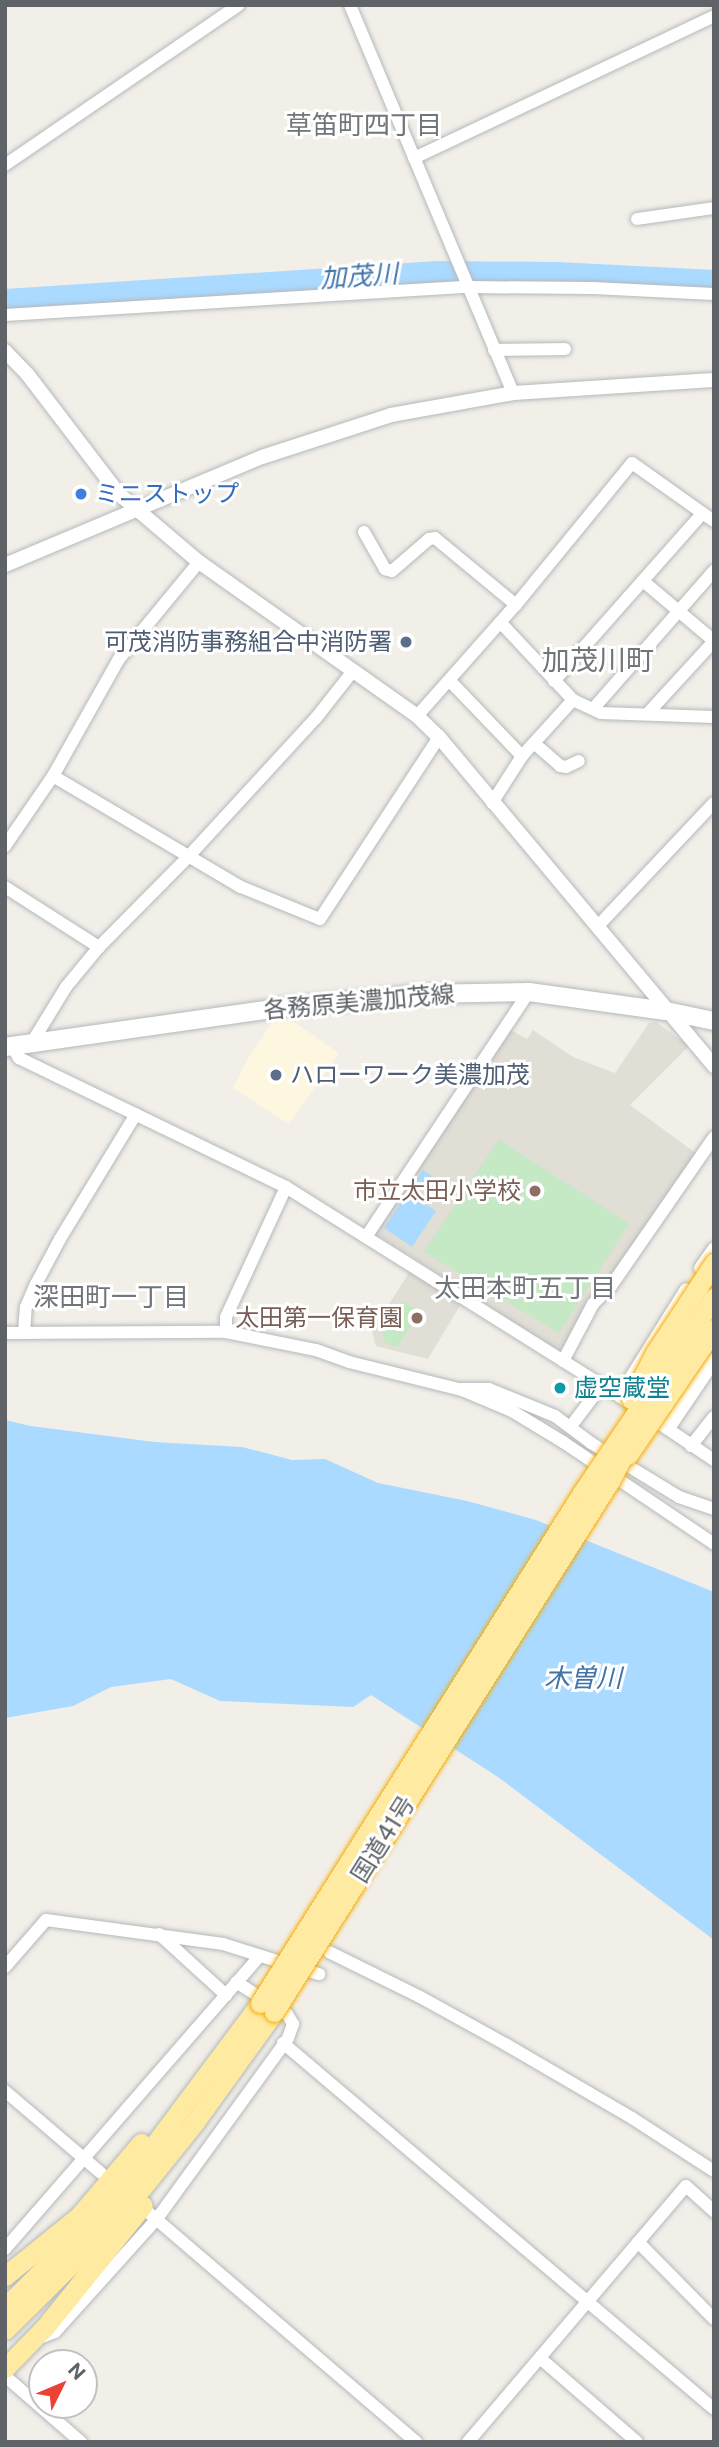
<!DOCTYPE html>
<meta charset="utf-8">
<style>
body{margin:0}
#map{position:relative;width:719px;height:2447px;overflow:hidden;background:#f1efe8;font-family:"Public Sans","Noto Sans JP",sans-serif}
div>[style]{position:absolute}
[style*='--x']{left:calc(var(--x)*1px);top:calc(var(--y)*1px);width:calc(var(--w)*1px);rotate:calc(var(--a)*1deg)}
.commercial>*{inset:0;background:#fef7e0}
.education>*{inset:0;background:#e1ded6}
.green>*{inset:0;background:#c5e8c5}
.water>*{inset:0;background:#aadaff}
.river>*{height:21px;margin:-10.5px;padding:0 10.5px;transform-origin:10.5px;border-radius:10.5px;background:#aadaff}
.roads{filter:drop-shadow(0 0 2px #b5b8bc) drop-shadow(0 0 2px #b5b8bc)}
.minor>*{height:12px;margin:-6px;padding:0 6px;transform-origin:6px;border-radius:6px;background:#fff}
.tertiary>*{height:14px;margin:-7px;padding:0 7px;transform-origin:7px;border-radius:7px;background:#fff}
.secondary>*{height:18px;margin:-9px;padding:0 9px;transform-origin:9px;border-radius:9px;background:#fff}
.trunk>*{height:19px;margin:-9.5px;padding:0 9.5px;transform-origin:9.5px;border-radius:9.5px;background:#feeaa1}
.bridges{filter:drop-shadow(0 0 2px #f9ab00) drop-shadow(0 0 2px #f9ab00)}
.trunk-bridge>*{height:19px;margin:-9.5px;padding:0 9.5px;transform-origin:9.5px;border-radius:9.5px;background:#feeaa1}
.dots>*{width:19px;height:19px;translate:-50% -50%;box-sizing:border-box;border:4px solid #fff;border-radius:50%}
span{translate:-50% -50%;white-space:nowrap;text-align:center;line-height:1.15;-webkit-text-stroke:6px #fff;paint-order:stroke}
.shop-label{font-size:24px;color:#366cbe}
.left{translate:0 -50%;text-align:left}
.service-label{font-size:24px;color:#4e5e75}
.right{translate:-100% -50%;text-align:right}
.street-label{font-size:24px;color:#5f6368}
.education-label{font-size:24px;color:#785e54}
.culture-label{font-size:24px;color:#0d838f}
.neighbourhood-label{font-size:26px;color:#70757a}
.water-label{font-size:26px;color:#4174aa;font-style:italic}
.quarter-label{font-size:28px;color:#70757a}
.frame{position:absolute;inset:0;border:7px solid #5f6368;pointer-events:none}
.north{position:absolute;left:28px;top:2349px;width:70px;height:70px;box-sizing:border-box;background:#fff;border:2px solid #bfc1c3;border-radius:50%;rotate:47deg;font-size:19px;font-weight:700;line-height:28px;text-align:center;color:#5f6368}
.north::after{content:'';display:block;margin:auto;width:24px;height:32px;background:#ea4335;clip-path:polygon(50% 0,100% 100%,50% 72%,0 100%)}
</style>
<div id="map">
<div class="commercial">
<div style="clip-path:polygon(285px 1016px,339px 1053px,289px 1124px,233px 1088px,248px 1058px,276px 1017px)"></div>
</div>
<div class="education">
<div style="clip-path:polygon(656px 1022px,689px 1046px,630px 1105px,697px 1154px,604px 1288px,587px 1300px,565px 1345px,558px 1350px,376px 1234px,374px 1228px,509px 1029px,527px 1039px,533px 1030px,573px 1057px,615px 1073px,649px 1023px)"></div>
<div style="clip-path:polygon(410px 1271px,461px 1304px,428px 1359px,376px 1346px,372px 1331px)"></div>
</div>
<div class="green">
<div style="clip-path:polygon(499px 1139px,629px 1224px,559px 1333px,424px 1252px)"></div>
<div style="clip-path:polygon(402px 1301px,419px 1311px,398px 1347px,385px 1343px,383px 1332px)"></div>
</div>
<div class="water">
<div style="clip-path:polygon(423px 1170px,451px 1189px,442px 1202px,414px 1183px)"></div>
<div style="clip-path:polygon(408px 1192px,436px 1211px,412px 1247px,384px 1228px)"></div>
<div style="clip-path:polygon(5px 1420px,31px 1426px,154px 1442px,242px 1447px,292px 1460px,325px 1459px,378px 1483px,467px 1501px,536px 1520px,714px 1592px,714px 1940px,498px 1777px,371px 1695px,353px 1707px,220px 1701px,171px 1679px,111px 1687px,73px 1706px,5px 1718px)"></div>
</div>
<div class="river">
<div style="--x:5;--y:299;--w:433;--a:-3.7"></div>
<div style="--x:437;--y:271;--w:119;--a:0.5"></div>
<div style="--x:556;--y:272;--w:158;--a:2.9"></div>
</div>
<div class="roads">
<div class="minor">
<div style="--x:350;--y:5;--w:421;--a:67.2"></div>
<div style="--x:414;--y:158;--w:332;--a:-25.3"></div>
<div style="--x:5;--y:165;--w:283;--a:-34.4"></div>
<div style="--x:637;--y:219;--w:78;--a:-8.1"></div>
<div style="--x:5;--y:315;--w:463;--a:-3.5"></div>
<div style="--x:467;--y:287;--w:126;--a:0.5"></div>
<div style="--x:593;--y:288;--w:121;--a:2.8"></div>
<div style="--x:494;--y:350;--w:71;--a:-0.8"></div>
<div style="--x:364;--y:532;--w:43;--a:60.4"></div>
<div style="--x:385;--y:569;--w:7;--a:16"></div>
<div style="--x:392;--y:571;--w:49;--a:-40.9"></div>
<div style="--x:429;--y:539;--w:6;--a:-9"></div>
<div style="--x:435;--y:538;--w:105;--a:39.6"></div>
<div style="--x:643;--y:581;--w:93;--a:40.2"></div>
<div style="--x:501;--y:623;--w:105;--a:46.9"></div>
<div style="--x:573;--y:700;--w:31;--a:25"></div>
<div style="--x:601;--y:713;--w:113;--a:2"></div>
<div style="--x:450;--y:681;--w:104;--a:46.2"></div>
<div style="--x:554;--y:681;--w:222;--a:-48.5"></div>
<div style="--x:593;--y:709;--w:184;--a:-48.8"></div>
<div style="--x:649;--y:712;--w:96;--a:-47.5"></div>
<div style="--x:417;--y:716;--w:154;--a:-48.4"></div>
<div style="--x:519;--y:601;--w:178;--a:-50.7"></div>
<div style="--x:632;--y:463;--w:100;--a:35.3"></div>
<div style="--x:534;--y:743;--w:35;--a:41"></div>
<div style="--x:560;--y:766;--w:6;--a:9"></div>
<div style="--x:566;--y:767;--w:14;--a:-25"></div>
<div style="--x:53;--y:776;--w:218;--a:30.6"></div>
<div style="--x:241;--y:887;--w:85;--a:22.1"></div>
<div style="--x:320;--y:919;--w:217;--a:-56.8"></div>
<div style="--x:492;--y:803;--w:56;--a:-57.4"></div>
<div style="--x:522;--y:756;--w:76;--a:-47.7"></div>
<div style="--x:5;--y:846;--w:85;--a:-55.6"></div>
<div style="--x:53;--y:776;--w:134;--a:-60.6"></div>
<div style="--x:119;--y:659;--w:126;--a:-50.5"></div>
<div style="--x:5;--y:887;--w:112;--a:32.6"></div>
<div style="--x:597;--y:927;--w:170;--a:-46.7"></div>
<div style="--x:31;--y:1044;--w:67;--a:-58.4"></div>
<div style="--x:66;--y:987;--w:52;--a:-50.5"></div>
<div style="--x:99;--y:947;--w:127;--a:-45.3"></div>
<div style="--x:188;--y:857;--w:189;--a:-47.4"></div>
<div style="--x:316;--y:718;--w:60;--a:-51.8"></div>
<div style="--x:12;--y:1046;--w:14;--a:60"></div>
<div style="--x:19;--y:1058;--w:297;--a:25.8"></div>
<div style="--x:286;--y:1187;--w:393;--a:32.1"></div>
<div style="--x:619;--y:1396;--w:115;--a:34"></div>
<div style="--x:366;--y:1237;--w:294;--a:-56.4"></div>
<div style="--x:700;--y:1268;--w:24;--a:-55"></div>
<div style="--x:226;--y:1332;--w:15;--a:-90"></div>
<div style="--x:226;--y:1317;--w:143;--a:-65.2"></div>
<div style="--x:5;--y:1333;--w:221;--a:-0.3"></div>
<div style="--x:226;--y:1332;--w:92;--a:11.3"></div>
<div style="--x:316;--y:1350;--w:35;--a:20"></div>
<div style="--x:349;--y:1362;--w:116;--a:13.9"></div>
<div style="--x:462;--y:1390;--w:54;--a:22.8"></div>
<div style="--x:512;--y:1411;--w:60;--a:31.3"></div>
<div style="--x:563;--y:1442;--w:182;--a:34"></div>
<div style="--x:24;--y:1333;--w:26;--a:-86"></div>
<div style="--x:26;--y:1307;--w:25;--a:-67"></div>
<div style="--x:36;--y:1284;--w:51;--a:-61.9"></div>
<div style="--x:60;--y:1239;--w:146;--a:-58.7"></div>
<div style="--x:563;--y:1361;--w:64;--a:-62.2"></div>
<div style="--x:593;--y:1304;--w:25;--a:-45"></div>
<div style="--x:611;--y:1286;--w:181;--a:-55.3"></div>
<div style="--x:462;--y:1389;--w:27;--a:0"></div>
<div style="--x:489;--y:1389;--w:71;--a:22.2"></div>
<div style="--x:555;--y:1416;--w:45;--a:36.9"></div>
<div style="--x:591;--y:1443;--w:103;--a:31.5"></div>
<div style="--x:679;--y:1497;--w:37;--a:19"></div>
<div style="--x:619;--y:1396;--w:126;--a:-57.9"></div>
<div style="--x:571;--y:1426;--w:51;--a:-52.9"></div>
<div style="--x:691;--y:1446;--w:37;--a:-52"></div>
<div style="--x:159;--y:1934;--w:91;--a:42.3"></div>
<div style="--x:329;--y:1952;--w:102;--a:26.3"></div>
<div style="--x:420;--y:1997;--w:99;--a:28.9"></div>
<div style="--x:507;--y:2045;--w:145;--a:30.3"></div>
<div style="--x:632;--y:2118;--w:98;--a:32.9"></div>
<div style="--x:5;--y:1967;--w:62;--a:-48.9"></div>
<div style="--x:46;--y:1920;--w:179;--a:7.7"></div>
<div style="--x:223;--y:1944;--w:101;--a:17.4"></div>
<div style="--x:283;--y:2043;--w:565;--a:40.34"></div>
<div style="--x:5;--y:2091;--w:126;--a:40.5"></div>
<div style="--x:149;--y:2213;--w:352;--a:40.6"></div>
<div style="--x:638;--y:2242;--w:108;--a:45.4"></div>
<div style="--x:5;--y:2249;--w:388;--a:-49"></div>
<div style="--x:37;--y:2339;--w:19;--a:-21"></div>
<div style="--x:55;--y:2332;--w:151;--a:-48"></div>
<div style="--x:156;--y:2220;--w:225;--a:-54"></div>
<div style="--x:288;--y:2038;--w:15;--a:-70"></div>
<div style="--x:293;--y:2024;--w:12;--a:-121"></div>
<div style="--x:287;--y:2014;--w:60;--a:-147.9"></div>
<div style="--x:540;--y:2358;--w:128;--a:40.9"></div>
<div style="--x:5;--y:2376;--w:101;--a:41"></div>
<div style="--x:468;--y:2442;--w:336;--a:-49.6"></div>
<div style="--x:686;--y:2186;--w:38;--a:42"></div>
</div>
<div class="tertiary">
<div style="--x:5;--y:351;--w:33;--a:46"></div>
<div style="--x:28;--y:375;--w:150;--a:52.6"></div>
<div style="--x:119;--y:494;--w:105;--a:40.4"></div>
<div style="--x:199;--y:562;--w:267;--a:35.2"></div>
<div style="--x:417;--y:716;--w:30;--a:44"></div>
<div style="--x:439;--y:737;--w:429;--a:50.1"></div>
<div style="--x:5;--y:565;--w:279;--a:-22.8"></div>
<div style="--x:262;--y:457;--w:136;--a:-18"></div>
<div style="--x:391;--y:415;--w:124;--a:-10.2"></div>
<div style="--x:513;--y:393;--w:201;--a:-3.7"></div>
<div style="--x:668;--y:1428;--w:82;--a:-55.9"></div>
</div>
<div class="secondary">
<div style="--x:5;--y:1047;--w:283;--a:-8.1"></div>
<div style="--x:285;--y:1007;--w:138;--a:-5.4"></div>
<div style="--x:422;--y:994;--w:107;--a:-1.1"></div>
<div style="--x:529;--y:992;--w:138;--a:7.9"></div>
<div style="--x:666;--y:1011;--w:49;--a:11.8"></div>
</div>
<div class="trunk">
<div style="--x:5;--y:2276;--w:95;--a:-39"></div>
<div style="--x:79;--y:2216;--w:96;--a:-49.7"></div>
<div style="--x:5;--y:2307;--w:107;--a:-44.6"></div>
<div style="--x:81;--y:2232;--w:74;--a:-48.3"></div>
<div style="--x:130;--y:2177;--w:217;--a:-53.2"></div>
<div style="--x:5;--y:2330;--w:125;--a:-44.7"></div>
<div style="--x:94;--y:2242;--w:72;--a:-48.4"></div>
<div style="--x:142;--y:2188;--w:85;--a:-51.2"></div>
<div style="--x:195;--y:2122;--w:135;--a:-54.3"></div>
<div style="--x:5;--y:2368;--w:57;--a:-45.7"></div>
<div style="--x:45;--y:2327;--w:156;--a:-51.2"></div>
</div>
</div>
<div class="bridges">
<div class="trunk-bridge">
<div style="--x:631;--y:1399;--w:52;--a:-62.4"></div>
<div style="--x:655;--y:1353;--w:108;--a:-56.8"></div>
<div style="--x:628;--y:1455;--w:153;--a:-55.7"></div>
<div style="--x:260;--y:2003;--w:603;--a:-57.73"></div>
<div style="--x:582;--y:1493;--w:236;--a:-56"></div>
<div style="--x:274;--y:2012;--w:628;--a:-57.68"></div>
<div style="--x:610;--y:1481;--w:45;--a:-62.3"></div>
</div>
</div>
<div class="dots">
<div style="left:81px;top:494px;background:#3f7fe0"></div>
<div style="left:406px;top:642px;background:#5c6f8a"></div>
<div style="left:276px;top:1075px;background:#5c6f8a"></div>
<div style="left:535px;top:1191px;background:#8d6e63"></div>
<div style="left:417px;top:1318px;background:#8d6e63"></div>
<div style="left:560px;top:1388px;background:#0f9aa8"></div>
</div>
<div class="shop-label">
<span class="left" style="left:95px;top:494px">ミニストップ</span>
</div>
<div class="service-label">
<span class="right" style="left:392px;top:642px">可茂消防事務組合中消防署</span>
<span class="left" style="left:290px;top:1075px">ハローワーク美濃加茂</span>
</div>
<div class="street-label">
<span style="left:359px;top:1002px;rotate:-5deg">各務原美濃加茂線</span>
<span style="left:383px;top:1839px;rotate:-58deg">国道41号</span>
</div>
<div class="education-label">
<span class="right" style="left:521px;top:1191px">市立太田小学校</span>
<span class="right" style="left:403px;top:1318px">太田第一保育園</span>
</div>
<div class="culture-label">
<span class="left" style="left:574px;top:1388px">虚空蔵堂</span>
</div>
<div class="neighbourhood-label">
<span style="left:364px;top:125px">草笛町四丁目</span>
<span style="left:525px;top:1288px">太田本町五丁目</span>
<span style="left:111px;top:1297px">深田町一丁目</span>
</div>
<div class="water-label">
<span style="left:359px;top:276px;rotate:-4deg">加茂川</span>
<span style="left:583px;top:1678px">木曽川</span>
</div>
<div class="quarter-label">
<span style="left:598px;top:660px">加茂川町</span>
</div>
<div class="frame"></div>
<div class="north">N</div>
</div>
